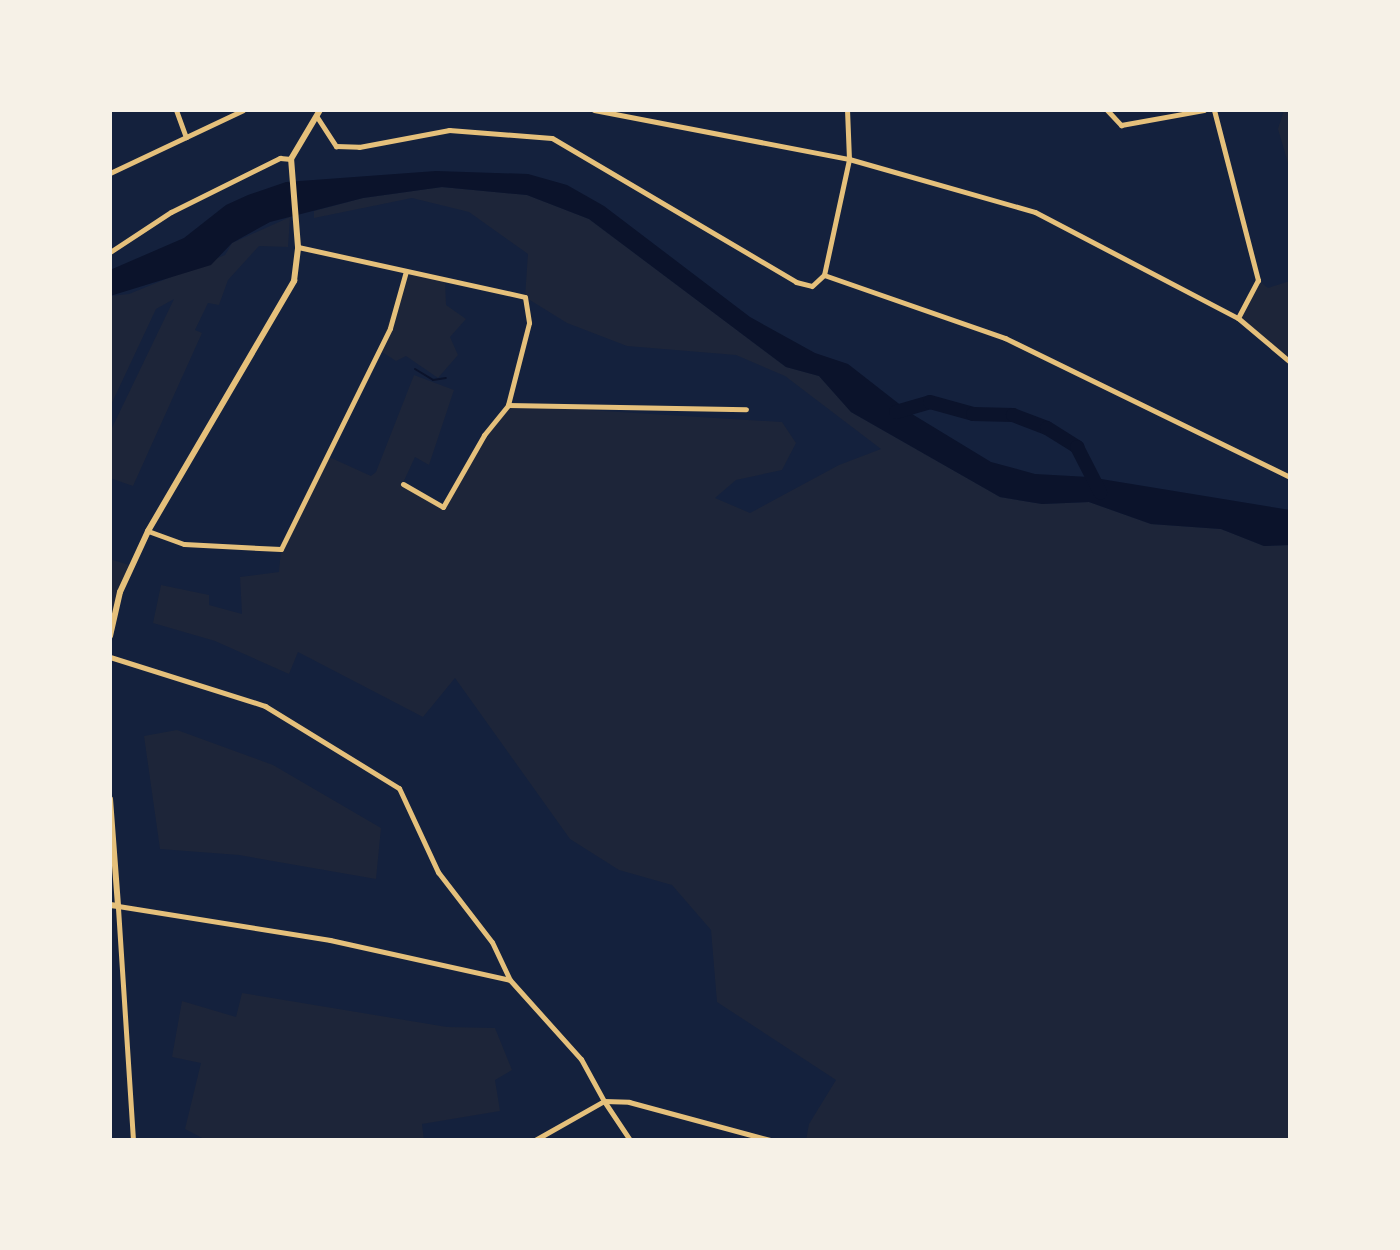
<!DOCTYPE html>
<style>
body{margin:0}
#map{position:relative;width:1400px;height:1250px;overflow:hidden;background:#14213d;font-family:"Golos Text",sans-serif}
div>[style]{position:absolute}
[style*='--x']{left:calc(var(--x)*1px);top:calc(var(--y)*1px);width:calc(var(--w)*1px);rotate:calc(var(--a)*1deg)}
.green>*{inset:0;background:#1d2539}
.water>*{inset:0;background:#0b132b}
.stream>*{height:2px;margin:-1px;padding:0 1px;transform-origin:1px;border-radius:1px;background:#0b132b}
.river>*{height:14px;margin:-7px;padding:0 7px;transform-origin:7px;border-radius:7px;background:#0b132b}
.minor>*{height:5px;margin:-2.5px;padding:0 2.5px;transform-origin:2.5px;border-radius:2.5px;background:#e5c07b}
.tertiary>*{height:6px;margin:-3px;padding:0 3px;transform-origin:3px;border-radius:3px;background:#e5c07b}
span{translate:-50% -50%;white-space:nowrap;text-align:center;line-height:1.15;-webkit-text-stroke:8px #f6f1e7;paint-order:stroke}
.frame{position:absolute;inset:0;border:112px solid #f6f1e7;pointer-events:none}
</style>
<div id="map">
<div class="green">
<div style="clip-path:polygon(1284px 110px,1290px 110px,1290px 170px,1278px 129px)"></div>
<div style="clip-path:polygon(442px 187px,527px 195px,589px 219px,786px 367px,819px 376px,851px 412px,1000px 497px,1042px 504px,1089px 502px,1151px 524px,1221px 529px,1264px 546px,1290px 545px,1290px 1140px,806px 1140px,809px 1124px,836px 1080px,717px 1002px,711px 930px,672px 885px,619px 870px,570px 839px,455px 678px,423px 717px,298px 652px,289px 674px,215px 641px,153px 623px,161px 585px,209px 595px,209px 605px,242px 614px,240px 577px,279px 572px,281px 549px,327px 456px,371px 476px,376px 472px,414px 375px,454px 390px,429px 465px,415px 457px,403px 483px,443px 507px,484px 435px,508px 405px,782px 422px,796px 443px,782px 470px,736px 480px,715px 498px,750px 513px,839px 465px,881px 449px,785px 376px,736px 355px,627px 346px,567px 323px,525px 297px,528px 254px,469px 212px,412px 198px,314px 218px,314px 211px,363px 198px)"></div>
<div style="clip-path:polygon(290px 217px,288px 247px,259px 246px,228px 280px,219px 305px,208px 303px,195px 330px,202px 333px,133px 486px,110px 478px,110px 432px,174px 299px,156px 309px,110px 407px,110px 296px,129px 294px,225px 255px,232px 243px)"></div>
<div style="clip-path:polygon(406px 271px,445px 279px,446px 305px,466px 319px,450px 337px,458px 355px,438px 378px,406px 356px,396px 361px,379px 350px)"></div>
<div style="clip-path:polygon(1258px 280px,1268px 288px,1290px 281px,1290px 362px,1238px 318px)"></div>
<div style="clip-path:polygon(110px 559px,132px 566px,110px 619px)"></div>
<div style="clip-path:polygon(177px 730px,273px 765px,381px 828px,376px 879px,239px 855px,160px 849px,144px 736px)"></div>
<div style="clip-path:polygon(242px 993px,447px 1027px,495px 1028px,512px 1070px,495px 1080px,500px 1111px,422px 1124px,424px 1140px,206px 1140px,185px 1129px,201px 1063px,172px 1057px,182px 1001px,236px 1017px)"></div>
</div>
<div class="water">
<div style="clip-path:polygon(436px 171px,528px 174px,567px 185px,604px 206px,750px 317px,815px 353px,848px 364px,912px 414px,991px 462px,1035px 474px,1089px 477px,1290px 510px,1290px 545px,1264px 546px,1221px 529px,1151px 524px,1089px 502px,1042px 504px,1000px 497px,851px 412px,819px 376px,786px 367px,589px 219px,527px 195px,442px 187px,363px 198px,270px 222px,232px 243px,211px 265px,110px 296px,110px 270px,184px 238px,226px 205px,248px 195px,286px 182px)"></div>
</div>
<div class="stream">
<div style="--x:415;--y:369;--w:21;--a:31"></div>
<div style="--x:433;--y:380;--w:13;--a:-9"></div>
</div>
<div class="river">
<div style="--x:896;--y:412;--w:35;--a:-16"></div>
<div style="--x:930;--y:402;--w:45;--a:15.6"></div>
<div style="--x:973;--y:414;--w:40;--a:1.4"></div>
<div style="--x:1013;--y:415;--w:36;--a:21"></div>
<div style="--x:1047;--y:428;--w:36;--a:32"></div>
<div style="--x:1077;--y:447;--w:51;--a:62.9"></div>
</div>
<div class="minor">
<div style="--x:176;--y:110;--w:29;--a:70"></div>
<div style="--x:594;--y:110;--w:260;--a:10.9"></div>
<div style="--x:849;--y:159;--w:193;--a:15.9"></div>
<div style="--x:1035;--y:212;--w:229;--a:27.6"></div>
<div style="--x:1238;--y:318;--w:68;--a:40.2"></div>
<div style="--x:1107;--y:110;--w:21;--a:47"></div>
<div style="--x:1121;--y:125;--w:84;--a:-10.2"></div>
<div style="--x:1214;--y:110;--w:176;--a:75.5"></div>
<div style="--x:1258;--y:280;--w:43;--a:117.8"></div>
<div style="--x:317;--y:117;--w:35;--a:57"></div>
<div style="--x:336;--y:146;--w:23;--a:2"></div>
<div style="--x:359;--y:147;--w:92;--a:-10.7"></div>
<div style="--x:449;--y:130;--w:103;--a:4.4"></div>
<div style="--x:552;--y:138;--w:283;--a:30.5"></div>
<div style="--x:796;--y:282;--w:16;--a:14"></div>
<div style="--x:812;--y:286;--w:16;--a:-43"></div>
<div style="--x:824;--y:275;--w:192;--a:19.2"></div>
<div style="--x:1005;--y:338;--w:317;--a:26"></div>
<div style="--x:110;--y:173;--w:147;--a:-25.3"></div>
<div style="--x:298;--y:247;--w:232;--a:12.4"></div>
<div style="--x:525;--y:297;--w:26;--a:81"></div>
<div style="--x:529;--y:323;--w:85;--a:104.4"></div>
<div style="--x:508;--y:405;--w:238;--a:1"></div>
<div style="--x:110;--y:252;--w:73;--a:-33.3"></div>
<div style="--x:171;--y:212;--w:122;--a:-26.4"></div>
<div style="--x:280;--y:158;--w:11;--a:5"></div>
<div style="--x:824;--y:275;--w:119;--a:-77.8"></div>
<div style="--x:849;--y:159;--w:49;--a:-92.3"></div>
<div style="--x:403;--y:484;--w:46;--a:29.9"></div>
<div style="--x:443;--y:507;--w:83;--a:-60.3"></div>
<div style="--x:484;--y:435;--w:38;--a:-51"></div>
<div style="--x:148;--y:531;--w:38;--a:20"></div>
<div style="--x:184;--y:544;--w:97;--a:3"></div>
<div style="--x:281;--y:549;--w:246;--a:-63.7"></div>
<div style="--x:390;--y:328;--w:59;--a:-74.3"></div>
<div style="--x:110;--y:657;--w:163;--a:17.5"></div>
<div style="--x:265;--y:706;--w:157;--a:31.5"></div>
<div style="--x:399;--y:788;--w:93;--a:65.1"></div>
<div style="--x:438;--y:872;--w:88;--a:52.4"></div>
<div style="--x:492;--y:942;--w:42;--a:64.7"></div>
<div style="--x:510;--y:980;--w:106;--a:48.1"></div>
<div style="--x:581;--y:1059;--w:48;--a:61.3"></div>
<div style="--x:604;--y:1101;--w:25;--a:2"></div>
<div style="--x:629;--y:1102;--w:146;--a:15.1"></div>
<div style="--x:133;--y:1140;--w:234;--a:-93.7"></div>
<div style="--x:118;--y:906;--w:215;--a:9.1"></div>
<div style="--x:330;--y:940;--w:184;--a:12.5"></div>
<div style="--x:535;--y:1140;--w:79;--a:-29.5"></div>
<div style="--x:604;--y:1101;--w:47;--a:56.3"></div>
</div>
<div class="tertiary">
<div style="--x:110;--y:636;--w:45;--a:-77.2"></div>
<div style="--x:120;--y:592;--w:67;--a:-65.3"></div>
<div style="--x:148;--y:531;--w:290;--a:-59.7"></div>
<div style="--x:294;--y:281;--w:34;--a:-83"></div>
<div style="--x:298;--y:247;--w:88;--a:-94.5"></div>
<div style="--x:291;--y:159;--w:57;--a:-59.4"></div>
<div style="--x:110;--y:799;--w:107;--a:85.7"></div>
<div style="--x:118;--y:906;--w:8;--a:-173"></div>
</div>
<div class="frame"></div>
</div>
